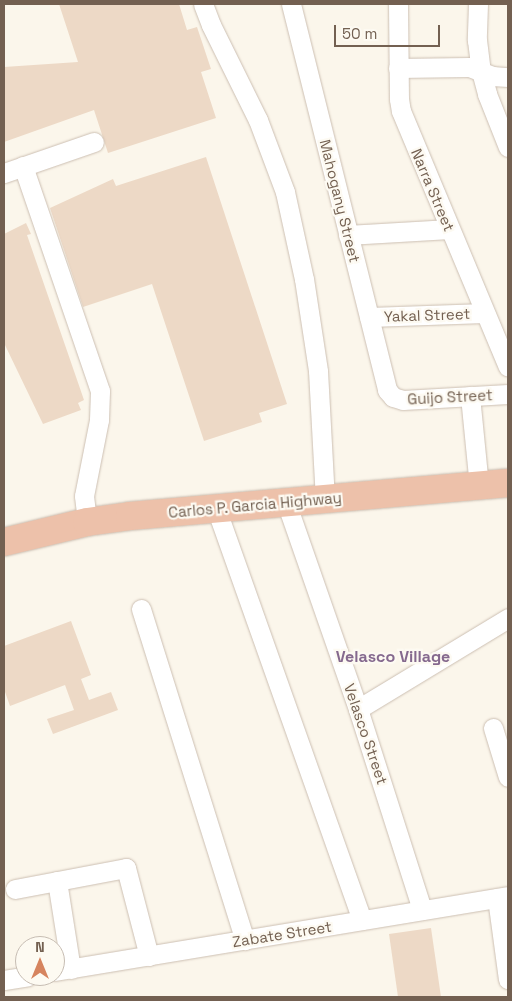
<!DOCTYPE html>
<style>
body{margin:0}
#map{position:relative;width:512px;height:1001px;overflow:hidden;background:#fbf6eb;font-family:"Space Grotesk",sans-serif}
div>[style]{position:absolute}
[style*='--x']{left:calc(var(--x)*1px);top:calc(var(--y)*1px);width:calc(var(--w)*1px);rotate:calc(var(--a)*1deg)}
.building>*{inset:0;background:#edd9c6}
.roads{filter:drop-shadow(0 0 1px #ccbfb2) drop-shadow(0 0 1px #ccbfb2)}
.minor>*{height:19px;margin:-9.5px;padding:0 9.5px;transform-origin:9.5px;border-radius:9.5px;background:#fff}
.highway>*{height:28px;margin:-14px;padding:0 14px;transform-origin:14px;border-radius:14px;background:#edc1aa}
span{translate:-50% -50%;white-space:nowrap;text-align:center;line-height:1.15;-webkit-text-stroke:4.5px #fdfaf2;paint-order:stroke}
.street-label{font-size:15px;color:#736051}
.neighbourhood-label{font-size:16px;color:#85698e;font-weight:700}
.frame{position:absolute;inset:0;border:5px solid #736051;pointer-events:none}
.north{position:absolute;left:15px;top:936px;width:50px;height:50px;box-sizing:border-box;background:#fdfaf2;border:1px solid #c6bcb2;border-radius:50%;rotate:0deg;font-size:14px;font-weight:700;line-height:20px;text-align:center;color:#736051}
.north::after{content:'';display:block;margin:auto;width:18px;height:22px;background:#d6845f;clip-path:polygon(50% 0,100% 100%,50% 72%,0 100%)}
.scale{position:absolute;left:334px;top:25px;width:106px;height:22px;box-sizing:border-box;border:2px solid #736051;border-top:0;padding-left:6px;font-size:15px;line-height:18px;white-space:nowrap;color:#736051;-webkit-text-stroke:4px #fdfaf2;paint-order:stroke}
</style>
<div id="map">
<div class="building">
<div style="clip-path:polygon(59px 4px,179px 4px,187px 30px,197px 27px,211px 69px,201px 72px,216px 118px,108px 153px,94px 110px,4px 142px,4px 67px,78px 62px)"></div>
<div style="clip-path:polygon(206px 157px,287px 404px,259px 413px,262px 422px,204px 441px,152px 284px,83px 307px,50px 208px,113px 179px,116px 186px)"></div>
<div style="clip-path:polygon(26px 223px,31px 234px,27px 235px,84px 400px,78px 403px,81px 410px,43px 424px,4px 343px,4px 234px)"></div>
<div style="clip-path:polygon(71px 621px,91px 675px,81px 679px,89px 700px,111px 692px,118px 710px,53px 734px,47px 719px,74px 710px,65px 685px,10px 706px,4px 689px,4px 646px)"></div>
<div style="clip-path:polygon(431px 928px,441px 997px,398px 997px,389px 934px)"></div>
</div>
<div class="roads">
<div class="minor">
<div style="--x:203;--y:4;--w:22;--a:69"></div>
<div style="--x:211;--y:25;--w:106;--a:63.7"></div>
<div style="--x:258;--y:120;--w:77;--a:69.4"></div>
<div style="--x:285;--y:192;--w:89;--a:77.7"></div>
<div style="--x:304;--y:279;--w:93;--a:81.3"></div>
<div style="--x:318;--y:371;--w:128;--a:86.9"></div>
<div style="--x:291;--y:4;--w:398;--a:76"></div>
<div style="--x:387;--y:390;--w:9;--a:49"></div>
<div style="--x:393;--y:397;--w:10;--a:17"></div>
<div style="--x:403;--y:400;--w:105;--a:-3.3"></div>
<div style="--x:398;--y:4;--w:95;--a:89.4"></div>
<div style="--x:399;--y:99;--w:12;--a:81"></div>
<div style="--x:401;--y:111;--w:277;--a:67.3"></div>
<div style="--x:478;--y:4;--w:36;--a:92"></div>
<div style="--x:477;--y:40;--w:31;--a:83"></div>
<div style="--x:481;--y:71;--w:24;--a:75"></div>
<div style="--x:487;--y:94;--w:57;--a:68.4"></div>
<div style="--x:398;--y:68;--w:71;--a:-0.8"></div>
<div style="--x:469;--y:67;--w:25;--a:21"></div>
<div style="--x:492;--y:76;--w:16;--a:4"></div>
<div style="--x:23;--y:166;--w:238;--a:71.1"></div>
<div style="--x:100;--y:391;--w:29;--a:92"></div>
<div style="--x:99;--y:420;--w:77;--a:101.2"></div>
<div style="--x:84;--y:496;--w:26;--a:83"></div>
<div style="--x:4;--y:173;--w:95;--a:-19"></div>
<div style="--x:348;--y:235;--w:101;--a:-3.4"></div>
<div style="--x:369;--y:317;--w:116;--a:-2"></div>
<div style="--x:470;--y:396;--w:90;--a:84.3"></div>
<div style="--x:286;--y:502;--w:219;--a:70.8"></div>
<div style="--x:358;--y:709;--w:211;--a:72.3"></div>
<div style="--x:216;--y:508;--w:437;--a:70.5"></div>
<div style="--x:141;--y:609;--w:347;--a:72.6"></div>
<div style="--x:358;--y:709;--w:175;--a:-31.2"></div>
<div style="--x:493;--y:728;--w:51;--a:73"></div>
<div style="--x:57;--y:881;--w:89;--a:81"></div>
<div style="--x:15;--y:889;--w:113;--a:-10.7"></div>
<div style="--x:126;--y:868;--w:91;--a:75.4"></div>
<div style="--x:497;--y:898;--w:82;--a:82.3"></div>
<div style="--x:55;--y:971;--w:459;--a:-9.4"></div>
<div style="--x:4;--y:980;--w:24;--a:-9"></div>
</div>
<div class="highway">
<div style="--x:4;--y:542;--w:85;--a:-13.5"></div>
<div style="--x:87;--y:522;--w:43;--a:-7.9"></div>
<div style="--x:130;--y:516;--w:379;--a:-5"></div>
</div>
</div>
<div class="street-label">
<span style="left:433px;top:190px;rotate:67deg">Narra Street</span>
<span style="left:340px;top:201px;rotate:76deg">Mahogany Street</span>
<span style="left:427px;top:315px;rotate:-2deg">Yakal Street</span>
<span style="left:450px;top:397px;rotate:-3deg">Guijo Street</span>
<span style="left:255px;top:505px;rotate:-5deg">Carlos P. Garcia Highway</span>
<span style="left:366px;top:734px;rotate:71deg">Velasco Street</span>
<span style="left:282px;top:934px;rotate:-9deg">Zabate Street</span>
</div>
<div class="neighbourhood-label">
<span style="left:393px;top:657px">Velasco Village</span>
</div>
<div class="frame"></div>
<div class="north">N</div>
<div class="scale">50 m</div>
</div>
